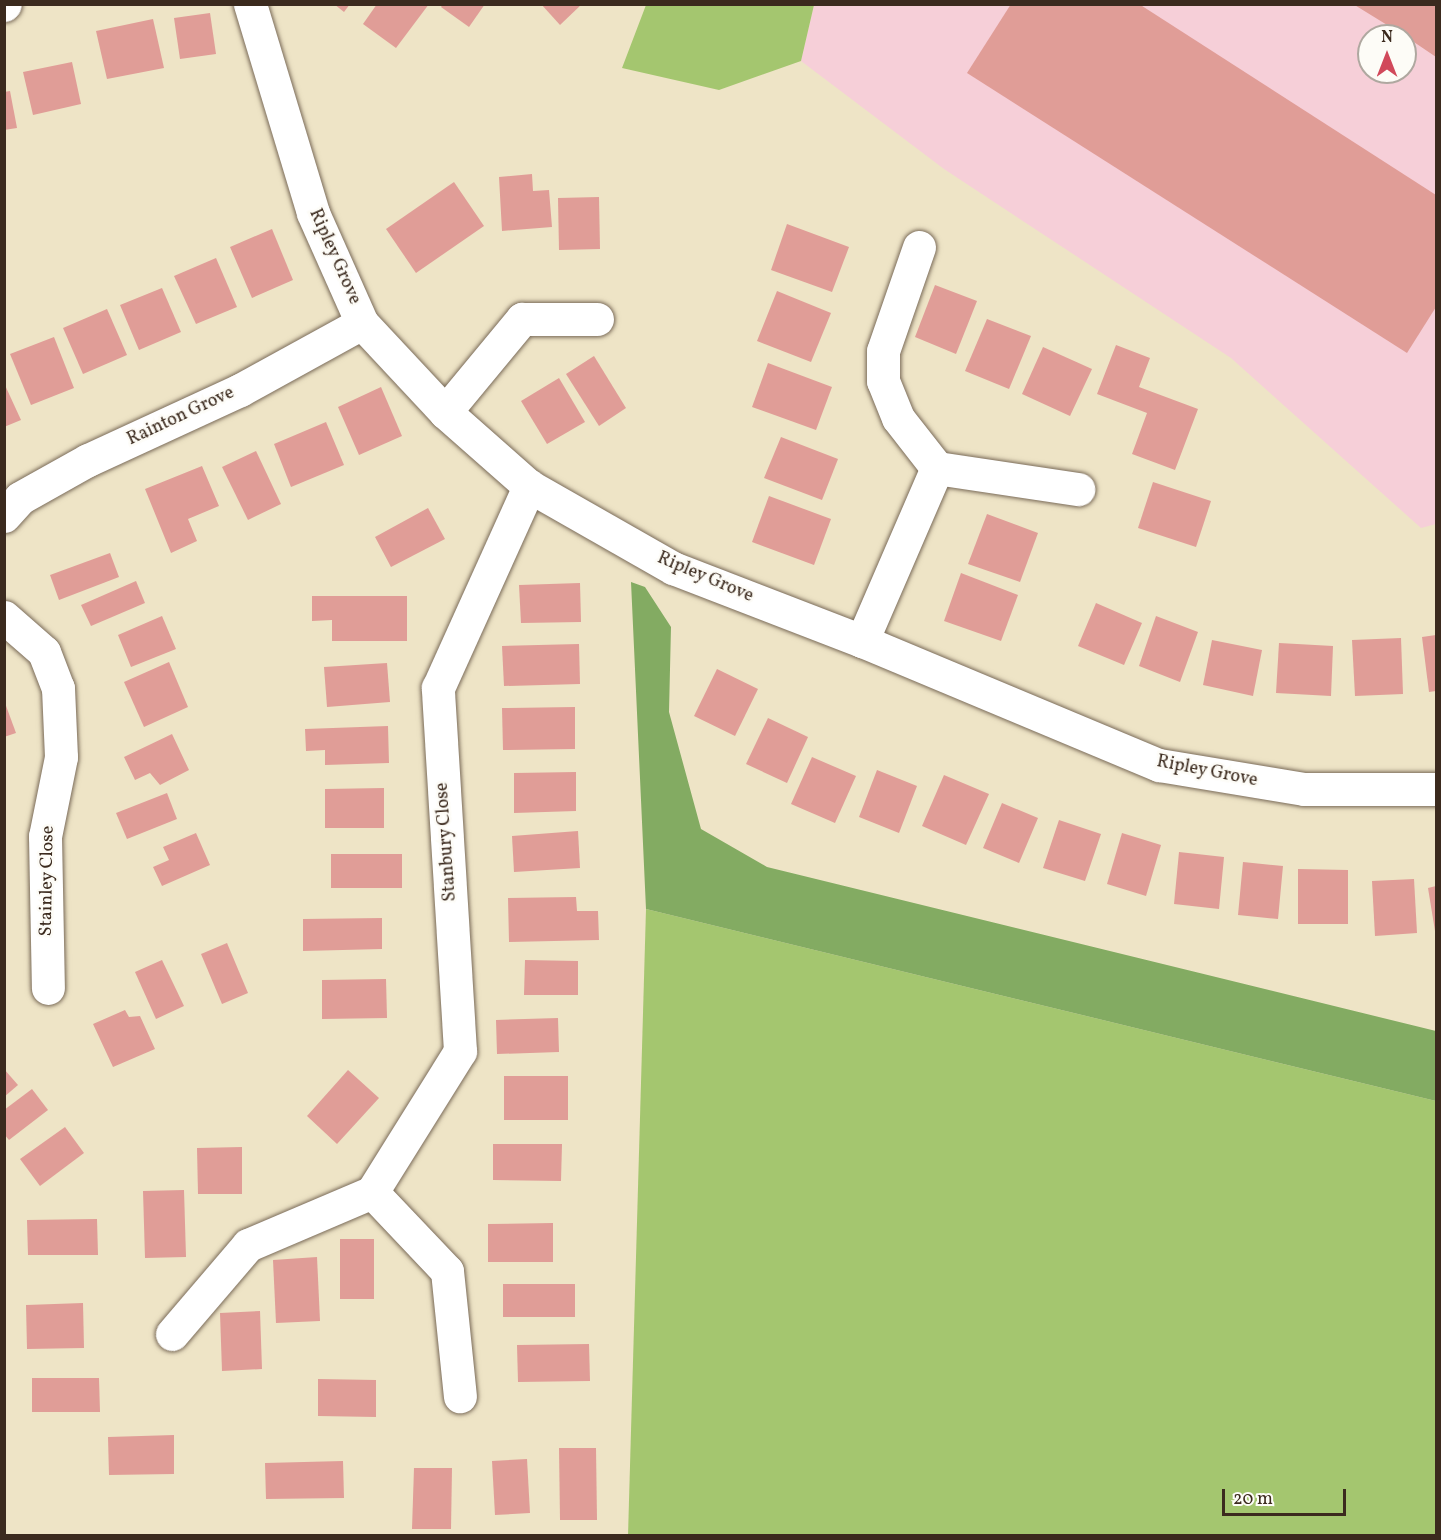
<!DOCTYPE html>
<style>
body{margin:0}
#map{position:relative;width:1441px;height:1540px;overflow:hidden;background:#eee4c6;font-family:Vollkorn,serif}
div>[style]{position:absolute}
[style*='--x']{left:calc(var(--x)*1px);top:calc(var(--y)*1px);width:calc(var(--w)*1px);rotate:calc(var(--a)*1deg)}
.built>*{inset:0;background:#f6cfd8}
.green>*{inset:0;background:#a4c66f}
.forest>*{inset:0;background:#83ab62}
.building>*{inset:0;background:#e09d97}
.roads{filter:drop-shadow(0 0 2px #7a6b59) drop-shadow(0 0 2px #7a6b59)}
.minor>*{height:33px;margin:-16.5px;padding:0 16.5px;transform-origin:16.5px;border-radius:16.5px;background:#fff}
span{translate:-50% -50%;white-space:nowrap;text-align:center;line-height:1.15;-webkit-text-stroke:5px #fdfcf7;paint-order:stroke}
.street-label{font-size:18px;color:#3b2a1e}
.frame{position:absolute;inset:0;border:6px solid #3b2a1e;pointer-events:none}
.north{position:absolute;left:1357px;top:24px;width:60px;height:60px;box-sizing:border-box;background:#fdfcf7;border:2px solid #afa8a0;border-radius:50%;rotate:0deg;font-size:16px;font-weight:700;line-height:24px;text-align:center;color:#3b2a1e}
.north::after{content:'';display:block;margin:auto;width:21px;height:27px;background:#d1495b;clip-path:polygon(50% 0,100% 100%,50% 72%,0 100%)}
.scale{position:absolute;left:1222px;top:1489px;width:124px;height:27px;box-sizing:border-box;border:3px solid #3b2a1e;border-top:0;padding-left:8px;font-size:18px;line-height:21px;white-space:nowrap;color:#3b2a1e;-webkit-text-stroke:4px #fdfcf7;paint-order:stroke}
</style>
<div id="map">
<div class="built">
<div style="clip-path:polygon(evenodd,814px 5px,1436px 5px,1436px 524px,1421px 528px,1231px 358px,944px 169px,801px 61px,814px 5px,1369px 36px,1405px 36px,1405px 72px,1369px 72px,1369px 36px)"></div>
</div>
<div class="green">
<div style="clip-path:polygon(646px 5px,646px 4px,814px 5px,801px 61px,719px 90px,622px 68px)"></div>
<div style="clip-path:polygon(646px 909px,1436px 1101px,1436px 1535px,628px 1536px)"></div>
</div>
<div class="forest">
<div style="clip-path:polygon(631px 582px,645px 587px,671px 627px,669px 712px,701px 829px,767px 867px,1436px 1031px,1436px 1101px,646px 909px)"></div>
</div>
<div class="building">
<div style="clip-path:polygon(334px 4px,350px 4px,344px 12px)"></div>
<div style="clip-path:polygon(377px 4px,429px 4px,396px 48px,363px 24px)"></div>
<div style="clip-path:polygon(443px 4px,485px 4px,469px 27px,441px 7px)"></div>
<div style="clip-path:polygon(541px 4px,582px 4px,560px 25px)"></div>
<div style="clip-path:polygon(1011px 4px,1139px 4px,1436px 195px,1436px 307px,1407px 353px,967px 73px)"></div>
<div style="clip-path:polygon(1353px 4px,1436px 4px,1436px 57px,1405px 36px)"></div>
<div style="clip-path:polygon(210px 13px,216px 54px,180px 59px,174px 18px)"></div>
<div style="clip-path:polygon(153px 19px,164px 68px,107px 79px,96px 31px)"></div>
<div style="clip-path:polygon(72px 62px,81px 104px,33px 115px,23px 72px)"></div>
<div style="clip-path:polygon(10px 91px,17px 128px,4px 130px,4px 92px)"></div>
<div style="clip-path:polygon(532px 174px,533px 191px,549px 190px,552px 227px,502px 231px,499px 177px)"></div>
<div style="clip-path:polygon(454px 182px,484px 226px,416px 273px,386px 229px)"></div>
<div style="clip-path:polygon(599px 197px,600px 249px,559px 250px,558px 198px)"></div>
<div style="clip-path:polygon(787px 224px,849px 247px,832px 292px,771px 270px)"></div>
<div style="clip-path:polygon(272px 229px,293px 280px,252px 298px,230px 247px)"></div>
<div style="clip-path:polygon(216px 258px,237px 307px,196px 324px,174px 276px)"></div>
<div style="clip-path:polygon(935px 285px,977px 301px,956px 354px,915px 337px)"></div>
<div style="clip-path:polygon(162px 288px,181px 332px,139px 350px,120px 305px)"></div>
<div style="clip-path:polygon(777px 291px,831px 313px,811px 362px,757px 341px)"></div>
<div style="clip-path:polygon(107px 309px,127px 355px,83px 374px,63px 328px)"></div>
<div style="clip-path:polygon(987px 319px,1031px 336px,1009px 389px,965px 371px)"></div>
<div style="clip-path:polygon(54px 337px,74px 388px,31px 405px,10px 354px)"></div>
<div style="clip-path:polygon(1116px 345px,1150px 358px,1139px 387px,1198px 409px,1175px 470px,1132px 454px,1147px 413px,1097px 394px)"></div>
<div style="clip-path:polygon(1043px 347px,1092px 369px,1070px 416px,1022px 394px)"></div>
<div style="clip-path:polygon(594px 356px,626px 408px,599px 426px,566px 374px)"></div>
<div style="clip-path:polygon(768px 363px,832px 387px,816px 430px,752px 407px)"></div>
<div style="clip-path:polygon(559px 378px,585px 422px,547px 444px,521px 401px)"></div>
<div style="clip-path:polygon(4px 383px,21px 420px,4px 427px)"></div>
<div style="clip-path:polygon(381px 387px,402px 436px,359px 455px,338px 407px)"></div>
<div style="clip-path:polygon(326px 422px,344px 465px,291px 487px,274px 444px)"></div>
<div style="clip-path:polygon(781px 437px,838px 459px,822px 500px,764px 478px)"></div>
<div style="clip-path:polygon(256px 451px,281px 504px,248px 520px,222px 467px)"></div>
<div style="clip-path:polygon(202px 466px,219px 506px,188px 519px,197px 541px,171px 553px,145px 489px)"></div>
<div style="clip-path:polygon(1153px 482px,1211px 501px,1196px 547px,1138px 528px)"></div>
<div style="clip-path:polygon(769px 496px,831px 519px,814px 565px,752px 542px)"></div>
<div style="clip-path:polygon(428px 508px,445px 539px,391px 567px,375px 537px)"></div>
<div style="clip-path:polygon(987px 514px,1038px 533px,1020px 582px,968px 564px)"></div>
<div style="clip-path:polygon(110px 553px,119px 577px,59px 600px,50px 575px)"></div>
<div style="clip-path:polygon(961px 573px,1018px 595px,1001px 641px,944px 621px)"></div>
<div style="clip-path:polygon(136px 581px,145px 603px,91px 626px,81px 605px)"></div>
<div style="clip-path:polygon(580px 583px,581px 622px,521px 623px,519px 585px)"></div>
<div style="clip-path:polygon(312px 596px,407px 596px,407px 641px,332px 641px,332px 620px,312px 621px)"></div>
<div style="clip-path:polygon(1096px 603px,1142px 623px,1124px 665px,1078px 646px)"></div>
<div style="clip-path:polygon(162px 616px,176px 649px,131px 667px,118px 635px)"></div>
<div style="clip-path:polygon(1156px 616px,1198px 632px,1180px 682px,1139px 666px)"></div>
<div style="clip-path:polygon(1436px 635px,1436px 691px,1429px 692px,1422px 637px)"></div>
<div style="clip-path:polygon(1401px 638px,1403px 694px,1355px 696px,1352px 640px)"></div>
<div style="clip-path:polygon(1212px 640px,1262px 650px,1253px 696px,1203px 685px)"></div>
<div style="clip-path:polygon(1279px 643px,1333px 646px,1331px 696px,1276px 693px)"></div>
<div style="clip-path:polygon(579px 644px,580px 684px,504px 686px,502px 646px)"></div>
<div style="clip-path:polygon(169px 662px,188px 707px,144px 727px,124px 682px)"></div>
<div style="clip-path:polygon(387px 663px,390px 702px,327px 707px,324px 667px)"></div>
<div style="clip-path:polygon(717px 669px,758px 689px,735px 736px,694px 716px)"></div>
<div style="clip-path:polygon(5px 703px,16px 733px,4px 737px,4px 704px)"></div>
<div style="clip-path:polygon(575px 707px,575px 749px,503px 750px,502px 708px)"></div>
<div style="clip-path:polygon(768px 718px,808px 737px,787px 783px,746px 764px)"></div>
<div style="clip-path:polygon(388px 726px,389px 763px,325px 765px,325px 750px,306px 751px,305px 729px)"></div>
<div style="clip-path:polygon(172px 734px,189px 770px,160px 785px,150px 773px,135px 780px,124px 757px)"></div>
<div style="clip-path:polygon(812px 757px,856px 776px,835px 823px,791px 804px)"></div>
<div style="clip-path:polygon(877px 770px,917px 786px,899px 833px,859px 817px)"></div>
<div style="clip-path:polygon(576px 772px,576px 811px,514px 813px,514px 773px)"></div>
<div style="clip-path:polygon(944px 775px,989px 794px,966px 845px,922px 826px)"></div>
<div style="clip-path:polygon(384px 788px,384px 828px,325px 828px,325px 789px)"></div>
<div style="clip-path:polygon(167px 793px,177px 819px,127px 839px,116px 813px)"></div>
<div style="clip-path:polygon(1002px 803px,1038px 818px,1019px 863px,983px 848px)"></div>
<div style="clip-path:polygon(1059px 820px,1101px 834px,1085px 881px,1043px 868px)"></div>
<div style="clip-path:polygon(578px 831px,580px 868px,514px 872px,512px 836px)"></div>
<div style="clip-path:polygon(196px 833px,210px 865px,162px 886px,153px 867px,169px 860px,163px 847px)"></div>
<div style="clip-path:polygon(1122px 833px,1161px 845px,1146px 896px,1107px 884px)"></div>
<div style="clip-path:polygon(1179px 852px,1224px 857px,1219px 909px,1174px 904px)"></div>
<div style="clip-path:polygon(331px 854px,402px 854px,402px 888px,331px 888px)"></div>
<div style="clip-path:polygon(1243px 862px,1283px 866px,1278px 919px,1238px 915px)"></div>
<div style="clip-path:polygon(1298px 869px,1348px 870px,1348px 924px,1298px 924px)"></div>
<div style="clip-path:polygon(1414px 879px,1417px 933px,1375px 936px,1372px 881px)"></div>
<div style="clip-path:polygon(1436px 886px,1436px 931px,1435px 931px,1428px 888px)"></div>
<div style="clip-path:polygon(576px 897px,577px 911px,598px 911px,599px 940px,509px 942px,508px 898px)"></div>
<div style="clip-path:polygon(382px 918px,382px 949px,303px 951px,303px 919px)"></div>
<div style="clip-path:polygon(227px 943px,248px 993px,222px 1004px,201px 954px)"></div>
<div style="clip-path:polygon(162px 960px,184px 1006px,156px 1019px,135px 972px)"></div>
<div style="clip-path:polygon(525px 960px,578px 961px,578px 995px,524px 995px)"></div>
<div style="clip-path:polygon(386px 979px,387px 1018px,322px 1019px,322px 980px)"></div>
<div style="clip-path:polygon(125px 1010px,129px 1017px,140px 1016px,155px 1049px,113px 1067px,93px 1024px)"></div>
<div style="clip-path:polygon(558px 1018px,559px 1052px,497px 1054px,496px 1020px)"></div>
<div style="clip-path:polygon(4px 1069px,18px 1085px,4px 1097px)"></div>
<div style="clip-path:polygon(348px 1070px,379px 1098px,337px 1144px,307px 1116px)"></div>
<div style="clip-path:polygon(504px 1076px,568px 1076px,568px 1120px,504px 1120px)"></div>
<div style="clip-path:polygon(32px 1089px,48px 1110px,9px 1140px,4px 1134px,4px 1110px)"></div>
<div style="clip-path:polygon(65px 1127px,84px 1153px,40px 1186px,20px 1159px)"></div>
<div style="clip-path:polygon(493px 1144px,562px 1144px,561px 1181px,493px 1180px)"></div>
<div style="clip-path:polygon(242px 1147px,242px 1194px,198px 1194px,197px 1148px)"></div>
<div style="clip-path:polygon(184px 1190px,186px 1257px,145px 1258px,143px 1191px)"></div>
<div style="clip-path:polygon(97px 1219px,98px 1255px,28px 1255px,27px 1220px)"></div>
<div style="clip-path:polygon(553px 1223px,553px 1262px,488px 1262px,488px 1224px)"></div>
<div style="clip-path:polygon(340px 1239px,374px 1239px,374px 1299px,340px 1299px)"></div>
<div style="clip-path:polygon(317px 1257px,320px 1321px,276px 1323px,273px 1260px)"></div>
<div style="clip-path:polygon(503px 1284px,575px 1284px,575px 1317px,503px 1317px)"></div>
<div style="clip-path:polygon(83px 1303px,84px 1348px,27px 1349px,26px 1305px)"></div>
<div style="clip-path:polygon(260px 1311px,262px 1369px,222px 1371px,220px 1313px)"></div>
<div style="clip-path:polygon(589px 1344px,590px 1381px,518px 1382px,517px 1345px)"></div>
<div style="clip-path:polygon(32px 1378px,99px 1378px,100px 1412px,32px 1412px)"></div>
<div style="clip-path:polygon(318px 1379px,376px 1380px,376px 1417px,318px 1416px)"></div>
<div style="clip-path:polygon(174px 1435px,174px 1474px,109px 1475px,108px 1437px)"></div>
<div style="clip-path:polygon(559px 1448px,596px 1448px,597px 1520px,560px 1520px)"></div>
<div style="clip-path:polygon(527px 1459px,530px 1513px,495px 1515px,492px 1461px)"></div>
<div style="clip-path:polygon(343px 1461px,344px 1498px,266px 1499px,265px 1463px)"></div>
<div style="clip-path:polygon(414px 1468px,452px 1468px,451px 1529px,412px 1529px)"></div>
</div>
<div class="roads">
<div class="minor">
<div style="--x:250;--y:4;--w:218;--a:73.2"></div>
<div style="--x:313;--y:213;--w:120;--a:66"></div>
<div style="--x:362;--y:323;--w:122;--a:47"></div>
<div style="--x:445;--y:412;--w:112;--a:41.4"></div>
<div style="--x:529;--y:486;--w:166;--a:29.7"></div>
<div style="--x:673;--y:568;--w:203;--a:21.1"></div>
<div style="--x:862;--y:641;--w:322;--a:22.7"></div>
<div style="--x:1159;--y:765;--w:147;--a:9.4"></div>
<div style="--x:1304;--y:789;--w:132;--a:0"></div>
<div style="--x:4;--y:5;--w:1;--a:-45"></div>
<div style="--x:445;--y:412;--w:121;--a:-50.4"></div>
<div style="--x:522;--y:319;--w:75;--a:0"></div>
<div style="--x:937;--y:468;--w:143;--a:8.5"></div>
<div style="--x:4;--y:516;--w:24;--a:-48"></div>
<div style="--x:20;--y:498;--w:78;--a:-29.2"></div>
<div style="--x:88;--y:460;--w:167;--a:-24.7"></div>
<div style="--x:240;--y:390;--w:139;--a:-28.8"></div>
<div style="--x:4;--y:617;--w:53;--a:41.2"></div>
<div style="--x:44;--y:652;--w:39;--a:69"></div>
<div style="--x:58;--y:688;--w:69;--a:87.5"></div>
<div style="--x:61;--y:757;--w:81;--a:101.4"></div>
<div style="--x:45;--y:836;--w:152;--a:88.9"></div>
<div style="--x:862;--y:641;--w:189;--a:-66.6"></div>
<div style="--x:937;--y:468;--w:63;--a:-128"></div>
<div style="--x:898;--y:418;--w:40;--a:-112"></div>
<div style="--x:883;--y:381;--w:30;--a:-90"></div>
<div style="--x:883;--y:351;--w:110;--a:-70.9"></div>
<div style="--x:372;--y:1192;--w:109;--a:46.5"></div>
<div style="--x:447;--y:1271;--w:126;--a:84.1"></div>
<div style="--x:172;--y:1334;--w:117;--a:-49.5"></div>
<div style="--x:248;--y:1245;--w:135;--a:-23.1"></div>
<div style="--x:372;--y:1192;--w:166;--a:-58"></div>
<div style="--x:460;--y:1051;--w:364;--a:-93.5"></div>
<div style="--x:438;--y:688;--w:222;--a:-65.7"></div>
</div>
</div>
<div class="street-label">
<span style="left:334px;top:257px;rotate:66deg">Ripley Grove</span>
<span style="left:181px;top:417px;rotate:-25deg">Rainton Grove</span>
<span style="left:705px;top:578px;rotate:23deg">Ripley Grove</span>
<span style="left:1207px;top:772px;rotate:11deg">Ripley Grove</span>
<span style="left:447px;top:842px;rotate:-94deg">Stanbury Close</span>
<span style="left:48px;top:881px;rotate:-89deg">Stainley Close</span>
</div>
<div class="frame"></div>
<div class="north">N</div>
<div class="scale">20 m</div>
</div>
